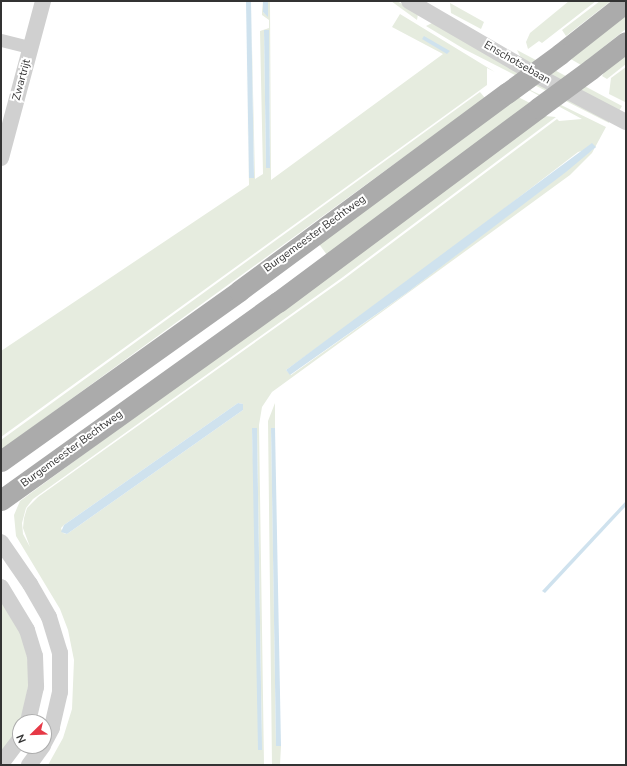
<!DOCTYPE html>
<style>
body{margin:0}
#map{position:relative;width:627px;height:766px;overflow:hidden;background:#fff;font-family:"Nunito Sans",sans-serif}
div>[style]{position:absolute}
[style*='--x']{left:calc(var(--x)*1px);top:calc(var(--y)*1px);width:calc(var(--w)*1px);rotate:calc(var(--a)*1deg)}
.green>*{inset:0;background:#e6ecdf}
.water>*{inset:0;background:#cfe2ee}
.minor>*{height:13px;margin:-6.5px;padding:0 6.5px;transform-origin:6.5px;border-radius:6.5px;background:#d0d0d0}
.tertiary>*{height:16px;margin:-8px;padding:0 8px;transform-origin:8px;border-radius:8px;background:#d0d0d0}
.primary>*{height:21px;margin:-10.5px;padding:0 10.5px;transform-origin:10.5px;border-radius:10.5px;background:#ababab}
.primary-bridge>*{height:21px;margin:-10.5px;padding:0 10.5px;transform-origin:10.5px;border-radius:10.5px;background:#ababab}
span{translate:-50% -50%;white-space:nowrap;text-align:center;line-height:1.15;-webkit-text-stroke:4px #fff;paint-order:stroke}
.street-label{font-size:11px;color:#333}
.frame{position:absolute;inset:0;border:2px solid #333;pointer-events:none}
.north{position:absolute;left:12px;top:714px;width:40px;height:40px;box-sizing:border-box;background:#fff;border:1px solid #adadad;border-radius:50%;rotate:247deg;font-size:11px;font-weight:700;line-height:16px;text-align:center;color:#333}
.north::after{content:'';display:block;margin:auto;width:14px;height:18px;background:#e63946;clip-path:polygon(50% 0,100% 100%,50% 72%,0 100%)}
</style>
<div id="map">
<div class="green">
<div style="clip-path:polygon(evenodd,245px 1px,249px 177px,254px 177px,251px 1px,255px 179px,263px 174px,260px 31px,269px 28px,269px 20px,262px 15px,262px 1px,263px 12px,268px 16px,268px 1px,270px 1px,271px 180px,443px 54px,392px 27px,400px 14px,495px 72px,487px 68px,487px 85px,1px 437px,1px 351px,249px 185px,245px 1px,264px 30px,269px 30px,270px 168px,266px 168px,264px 30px)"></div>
<div style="clip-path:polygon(391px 1px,397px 1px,418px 14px,417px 20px)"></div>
<div style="clip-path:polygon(569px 1px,596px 1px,542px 43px,539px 41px,528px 49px,526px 42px,530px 33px)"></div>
<div style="clip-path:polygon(600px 1px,611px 1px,566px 36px,562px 30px)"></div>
<div style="clip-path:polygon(450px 3px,484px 22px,481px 29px,451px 13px)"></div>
<div style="clip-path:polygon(626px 14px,626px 29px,581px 65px,569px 58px)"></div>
<div style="clip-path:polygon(432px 23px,609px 121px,609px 123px,464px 49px,426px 26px)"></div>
<div style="clip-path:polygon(517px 50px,622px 106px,619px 111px,522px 60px)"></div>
<div style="clip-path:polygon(626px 53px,626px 64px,607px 79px,602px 76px,605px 71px)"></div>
<div style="clip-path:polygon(626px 67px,626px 102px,625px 102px,609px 94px,611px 78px)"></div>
<div style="clip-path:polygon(evenodd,512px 81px,606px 127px,592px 153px,570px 175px,272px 392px,262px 407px,259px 425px,264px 765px,48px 765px,63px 738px,72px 709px,74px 660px,68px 630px,60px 609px,16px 536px,14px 515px,20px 501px,545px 116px,556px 117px,343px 277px,33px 499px,26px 508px,22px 523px,23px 534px,30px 547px,23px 528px,24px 518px,27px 508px,38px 497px,344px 279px,557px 119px,559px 121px,582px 119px,512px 81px,596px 147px,408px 292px,291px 375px,286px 370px,422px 272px,578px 152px,596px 147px,512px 81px,238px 403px,243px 404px,243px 410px,67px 534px,63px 533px,61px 528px,64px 525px,238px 403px,512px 81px,252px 428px,257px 428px,262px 750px,252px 428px)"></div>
<div style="clip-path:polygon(480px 92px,485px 98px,1px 450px,1px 440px)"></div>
<div style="clip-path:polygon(518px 97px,530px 103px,327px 255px,319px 244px)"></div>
<div style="clip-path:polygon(275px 403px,275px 428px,271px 428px,272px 487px,276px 746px,281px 746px,280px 765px,272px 765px,268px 421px)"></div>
<div style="clip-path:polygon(1px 597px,25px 643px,30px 677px,21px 722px,1px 756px)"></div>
</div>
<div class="water">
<div style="clip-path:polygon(246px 1px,251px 1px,254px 178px,249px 178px)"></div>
<div style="clip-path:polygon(263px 1px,268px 1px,268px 17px,263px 12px)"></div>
<div style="clip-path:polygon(264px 30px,269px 30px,270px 168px,266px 168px)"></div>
<div style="clip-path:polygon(424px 36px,450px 51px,447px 54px,422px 39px)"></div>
<div style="clip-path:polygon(592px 143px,596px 147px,566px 172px,408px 292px,290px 375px,286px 370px)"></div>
<div style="clip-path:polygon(238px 403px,243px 404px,243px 410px,67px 534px,61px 532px,64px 525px)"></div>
<div style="clip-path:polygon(252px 428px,257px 428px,262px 750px,258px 750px)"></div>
<div style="clip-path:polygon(271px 428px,275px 428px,281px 746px,276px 746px)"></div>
<div style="clip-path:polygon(626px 501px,626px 506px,545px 593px,542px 591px)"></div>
</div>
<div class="minor">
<div style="--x:1;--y:40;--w:30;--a:14"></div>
</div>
<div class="tertiary">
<div style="--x:409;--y:1;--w:149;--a:30.2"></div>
<div style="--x:538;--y:76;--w:99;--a:27.6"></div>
<div style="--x:1;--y:158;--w:163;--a:-75"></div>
<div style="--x:1;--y:542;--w:51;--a:55.4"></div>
<div style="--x:30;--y:584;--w:38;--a:60"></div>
<div style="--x:49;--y:617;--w:38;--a:73"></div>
<div style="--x:60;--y:653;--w:39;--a:90"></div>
<div style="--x:60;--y:692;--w:37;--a:103"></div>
<div style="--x:52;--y:728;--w:17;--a:118"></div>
<div style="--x:1;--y:587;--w:50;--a:58.8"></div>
<div style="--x:27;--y:630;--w:27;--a:73"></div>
<div style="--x:35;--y:656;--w:31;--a:88"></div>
<div style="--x:36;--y:687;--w:36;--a:103"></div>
<div style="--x:1;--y:764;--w:31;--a:-53"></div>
<div style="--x:29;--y:765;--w:24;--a:-54"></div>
</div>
<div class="primary">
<div style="--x:560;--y:54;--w:84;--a:-38.2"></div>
<div style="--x:591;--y:69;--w:44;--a:-37.6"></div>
<div style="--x:1;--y:461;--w:292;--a:-35.5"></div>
<div style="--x:239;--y:291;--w:333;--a:-36.5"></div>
<div style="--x:1;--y:500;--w:340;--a:-35.6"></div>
<div style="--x:278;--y:302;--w:324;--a:-36.7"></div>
</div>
<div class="primary-bridge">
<div style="--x:507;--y:93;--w:66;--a:-36.3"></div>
<div style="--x:538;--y:108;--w:66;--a:-36.3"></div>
</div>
<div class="street-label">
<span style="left:517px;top:63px;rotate:30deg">Enschotsebaan</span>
<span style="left:22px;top:80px;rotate:-75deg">Zwartrijt</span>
<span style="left:315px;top:234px;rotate:-36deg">Burgemeester Bechtweg</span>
<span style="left:72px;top:449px;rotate:-36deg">Burgemeester Bechtweg</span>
</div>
<div class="frame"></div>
<div class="north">N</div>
</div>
